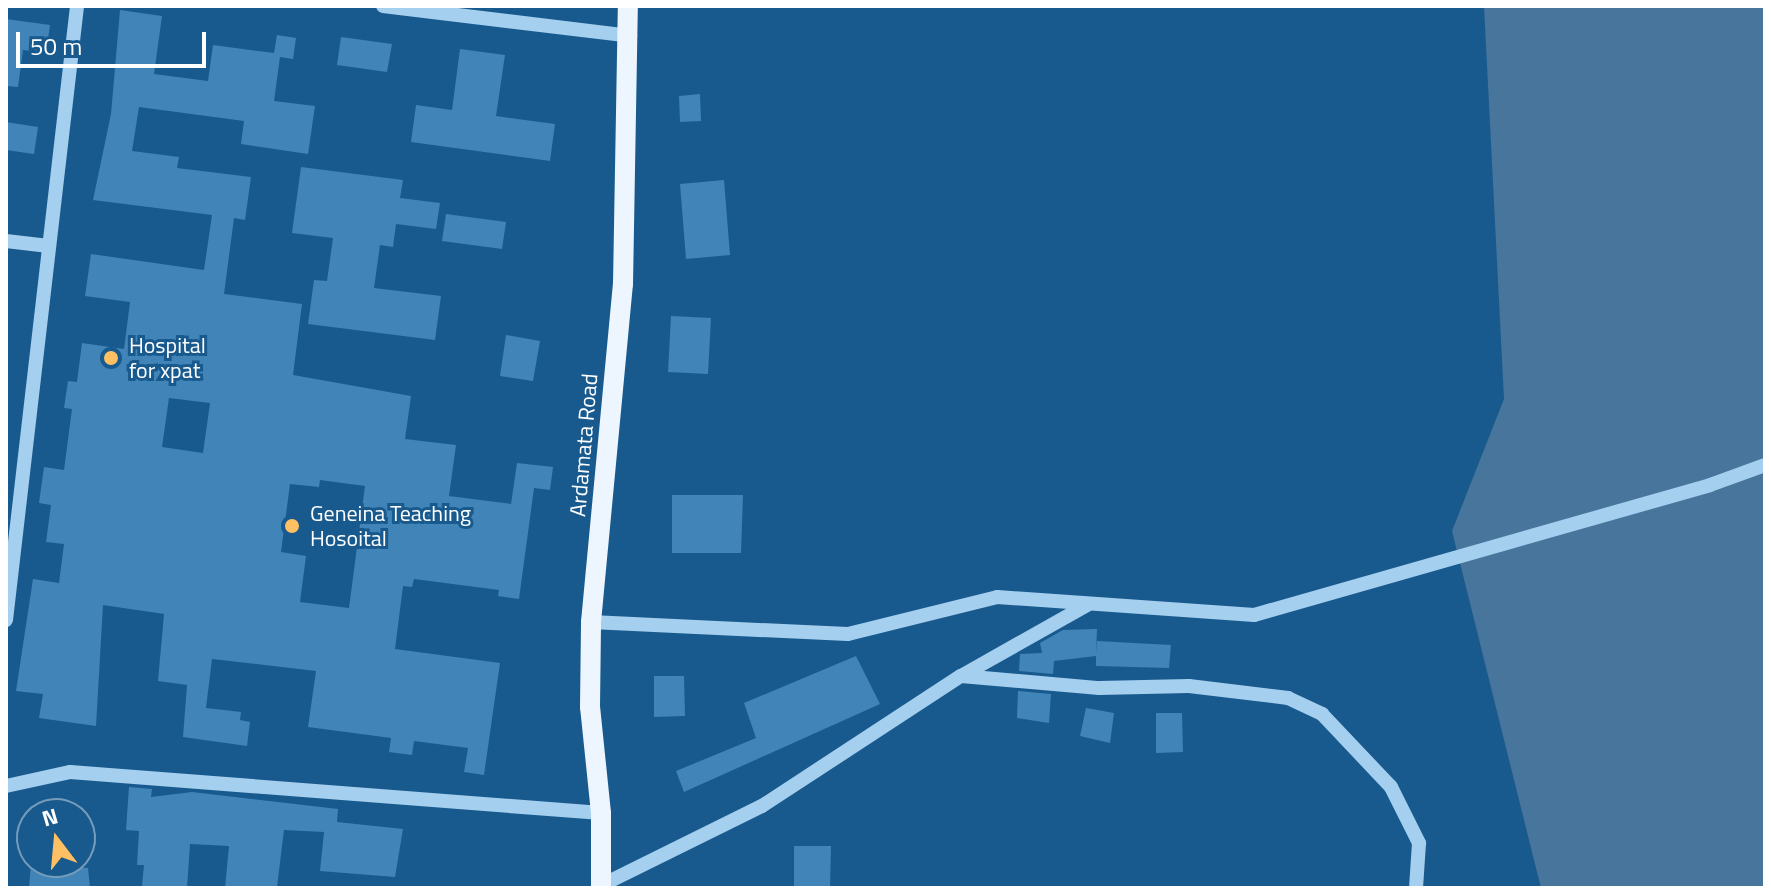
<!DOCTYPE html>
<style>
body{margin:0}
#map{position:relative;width:1771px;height:894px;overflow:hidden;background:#195a8e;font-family:"Titillium Web",sans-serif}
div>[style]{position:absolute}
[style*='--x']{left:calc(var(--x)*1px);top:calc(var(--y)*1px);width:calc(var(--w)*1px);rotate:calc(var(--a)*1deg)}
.water>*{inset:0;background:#47759b}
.building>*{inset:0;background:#4184b7}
.minor>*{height:14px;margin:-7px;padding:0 7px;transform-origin:7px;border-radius:7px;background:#a5cfef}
.major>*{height:20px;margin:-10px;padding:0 10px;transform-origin:10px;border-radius:10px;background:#edf6ff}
.dots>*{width:22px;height:22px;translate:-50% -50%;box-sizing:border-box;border:4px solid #195a8e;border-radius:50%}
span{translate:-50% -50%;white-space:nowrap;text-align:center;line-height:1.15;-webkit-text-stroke:6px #195a8e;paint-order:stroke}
.poi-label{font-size:22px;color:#fff}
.left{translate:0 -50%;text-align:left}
.street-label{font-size:22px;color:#fff}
.frame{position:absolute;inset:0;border:8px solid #fff;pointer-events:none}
.north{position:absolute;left:16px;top:798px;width:80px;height:80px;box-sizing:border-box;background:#195a8e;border:2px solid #759cbb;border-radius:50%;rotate:344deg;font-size:22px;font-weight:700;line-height:32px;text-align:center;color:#fff}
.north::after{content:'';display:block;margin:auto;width:28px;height:36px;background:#ffbf63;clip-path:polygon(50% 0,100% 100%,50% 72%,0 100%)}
.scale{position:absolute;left:16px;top:32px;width:190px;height:36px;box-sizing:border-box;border:4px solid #fff;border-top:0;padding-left:10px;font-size:24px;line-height:28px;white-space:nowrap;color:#fff;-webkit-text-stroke:6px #195a8e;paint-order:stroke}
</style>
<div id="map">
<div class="water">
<div style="clip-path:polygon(1484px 6px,1765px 6px,1765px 888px,1541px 888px,1452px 531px,1504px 399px)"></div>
</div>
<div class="building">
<div style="clip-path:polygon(evenodd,120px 10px,162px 16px,154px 74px,208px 81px,213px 45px,274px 53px,277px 35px,296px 38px,293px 59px,280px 57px,274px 101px,315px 106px,308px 154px,241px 144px,244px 121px,139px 107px,132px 151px,179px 157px,177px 168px,251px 177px,245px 220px,234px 218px,224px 294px,302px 304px,293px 375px,411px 396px,405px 439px,456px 445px,449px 496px,511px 504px,517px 463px,553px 467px,550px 490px,534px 488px,519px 599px,498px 596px,499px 590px,414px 579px,412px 587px,403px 586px,395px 649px,500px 663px,484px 775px,464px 772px,468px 748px,414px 741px,412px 755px,389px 752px,391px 738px,308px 727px,316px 671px,212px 659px,206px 708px,241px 712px,240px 720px,250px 722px,247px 746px,183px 737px,187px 685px,158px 681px,164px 614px,103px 605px,96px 726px,39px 718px,43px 694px,16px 691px,33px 579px,59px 583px,64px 544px,46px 542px,51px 505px,39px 503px,44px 467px,64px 470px,72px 409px,64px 408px,68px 381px,77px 382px,82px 343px,124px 349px,130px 302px,85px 296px,91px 254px,204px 270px,212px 215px,93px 200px,111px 114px,120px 10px,169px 398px,210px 403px,203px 453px,162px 447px,169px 398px,120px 10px,320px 480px,365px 486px,349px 608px,300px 602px,306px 556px,281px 552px,290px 484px,319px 487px,320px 480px)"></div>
<div style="clip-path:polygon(6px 19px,50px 25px,46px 53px,23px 50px,18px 87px,6px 86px)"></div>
<div style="clip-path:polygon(341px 37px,392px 44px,387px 72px,337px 65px)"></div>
<div style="clip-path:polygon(460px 49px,505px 55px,496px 116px,555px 124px,550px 161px,411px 142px,416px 105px,452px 110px)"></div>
<div style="clip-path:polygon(700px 94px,701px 121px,680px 122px,679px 96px)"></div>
<div style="clip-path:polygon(6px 122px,38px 127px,34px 154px,6px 150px)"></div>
<div style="clip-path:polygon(301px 167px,403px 180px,400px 198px,440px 203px,436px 229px,396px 224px,393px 247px,380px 245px,374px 288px,441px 296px,435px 340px,308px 324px,314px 280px,327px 281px,333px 238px,292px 233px)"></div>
<div style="clip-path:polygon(724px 180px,730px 255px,686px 259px,680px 184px)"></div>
<div style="clip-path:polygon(446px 214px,506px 222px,502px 249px,442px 241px)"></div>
<div style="clip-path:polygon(671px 316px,711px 318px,708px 374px,668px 372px)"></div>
<div style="clip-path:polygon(506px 335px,540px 341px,533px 381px,500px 376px)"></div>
<div style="clip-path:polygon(672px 495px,743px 495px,741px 553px,672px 553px)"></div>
<div style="clip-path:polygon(1097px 629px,1096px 655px,1097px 641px,1171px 645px,1169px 668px,1096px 666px,1096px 656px,1054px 661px,1053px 674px,1019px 671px,1020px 654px,1042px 653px,1040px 643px,1063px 630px)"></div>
<div style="clip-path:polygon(856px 656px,880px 704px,684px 792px,676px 771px,756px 738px,744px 703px)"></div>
<div style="clip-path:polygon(654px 676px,684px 676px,685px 716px,654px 717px)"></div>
<div style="clip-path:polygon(1018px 691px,1051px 694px,1049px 723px,1017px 718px)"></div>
<div style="clip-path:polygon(1086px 708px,1114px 713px,1110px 743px,1080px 736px)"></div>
<div style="clip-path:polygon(1156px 713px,1182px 713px,1183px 752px,1156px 753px)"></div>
<div style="clip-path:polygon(129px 787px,152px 789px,151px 797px,192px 792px,338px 809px,337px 822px,403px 829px,395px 877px,320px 871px,324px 832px,284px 830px,277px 887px,225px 888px,229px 846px,190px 844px,187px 888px,142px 886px,144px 865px,137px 865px,139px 831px,126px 830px)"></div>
<div style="clip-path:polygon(794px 846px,831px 846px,830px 888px,794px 888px)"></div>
<div style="clip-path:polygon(31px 863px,88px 868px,90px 888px,29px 888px)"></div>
</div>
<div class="minor">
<div style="--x:383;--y:6;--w:249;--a:6.9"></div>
<div style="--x:6;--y:241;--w:43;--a:6.6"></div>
<div style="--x:6;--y:620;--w:618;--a:-83.4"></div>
<div style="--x:591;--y:622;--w:257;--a:2.7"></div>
<div style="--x:848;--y:634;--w:154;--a:-13.9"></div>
<div style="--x:997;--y:597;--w:258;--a:4"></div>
<div style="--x:1254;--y:615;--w:474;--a:-15.9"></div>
<div style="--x:1710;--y:485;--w:59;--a:-20"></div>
<div style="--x:961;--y:676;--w:139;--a:5"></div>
<div style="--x:1099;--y:688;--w:90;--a:-1.3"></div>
<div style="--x:1189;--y:686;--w:100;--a:6.9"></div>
<div style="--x:1288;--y:698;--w:38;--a:25"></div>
<div style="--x:1322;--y:714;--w:100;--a:46.6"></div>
<div style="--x:1391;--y:787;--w:63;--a:63.4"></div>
<div style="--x:1419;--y:843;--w:45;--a:93.8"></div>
<div style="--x:6;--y:786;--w:66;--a:-12.3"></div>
<div style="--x:70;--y:772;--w:533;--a:4.42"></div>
<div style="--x:602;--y:885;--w:178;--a:-26.3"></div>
<div style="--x:762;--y:806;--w:238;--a:-33.2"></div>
<div style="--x:961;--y:676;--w:145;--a:-29.4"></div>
</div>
<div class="major">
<div style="--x:601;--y:888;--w:75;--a:-90"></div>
<div style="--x:601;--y:813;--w:107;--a:-95.9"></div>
<div style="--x:590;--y:707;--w:85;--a:-89.3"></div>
<div style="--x:591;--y:622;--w:340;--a:-84.6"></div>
<div style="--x:623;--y:284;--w:278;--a:-89"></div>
</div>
<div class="dots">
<div style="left:111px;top:358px;background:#ffbf63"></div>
<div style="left:292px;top:526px;background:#ffbf63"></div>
</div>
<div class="poi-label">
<span class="left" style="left:129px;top:358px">Hospital<br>for xpat</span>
<span class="left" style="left:310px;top:526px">Geneina Teaching<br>Hosoital</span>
</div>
<div class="street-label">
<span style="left:584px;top:445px;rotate:-85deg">Ardamata Road</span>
</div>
<div class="frame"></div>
<div class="north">N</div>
<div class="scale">50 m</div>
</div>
